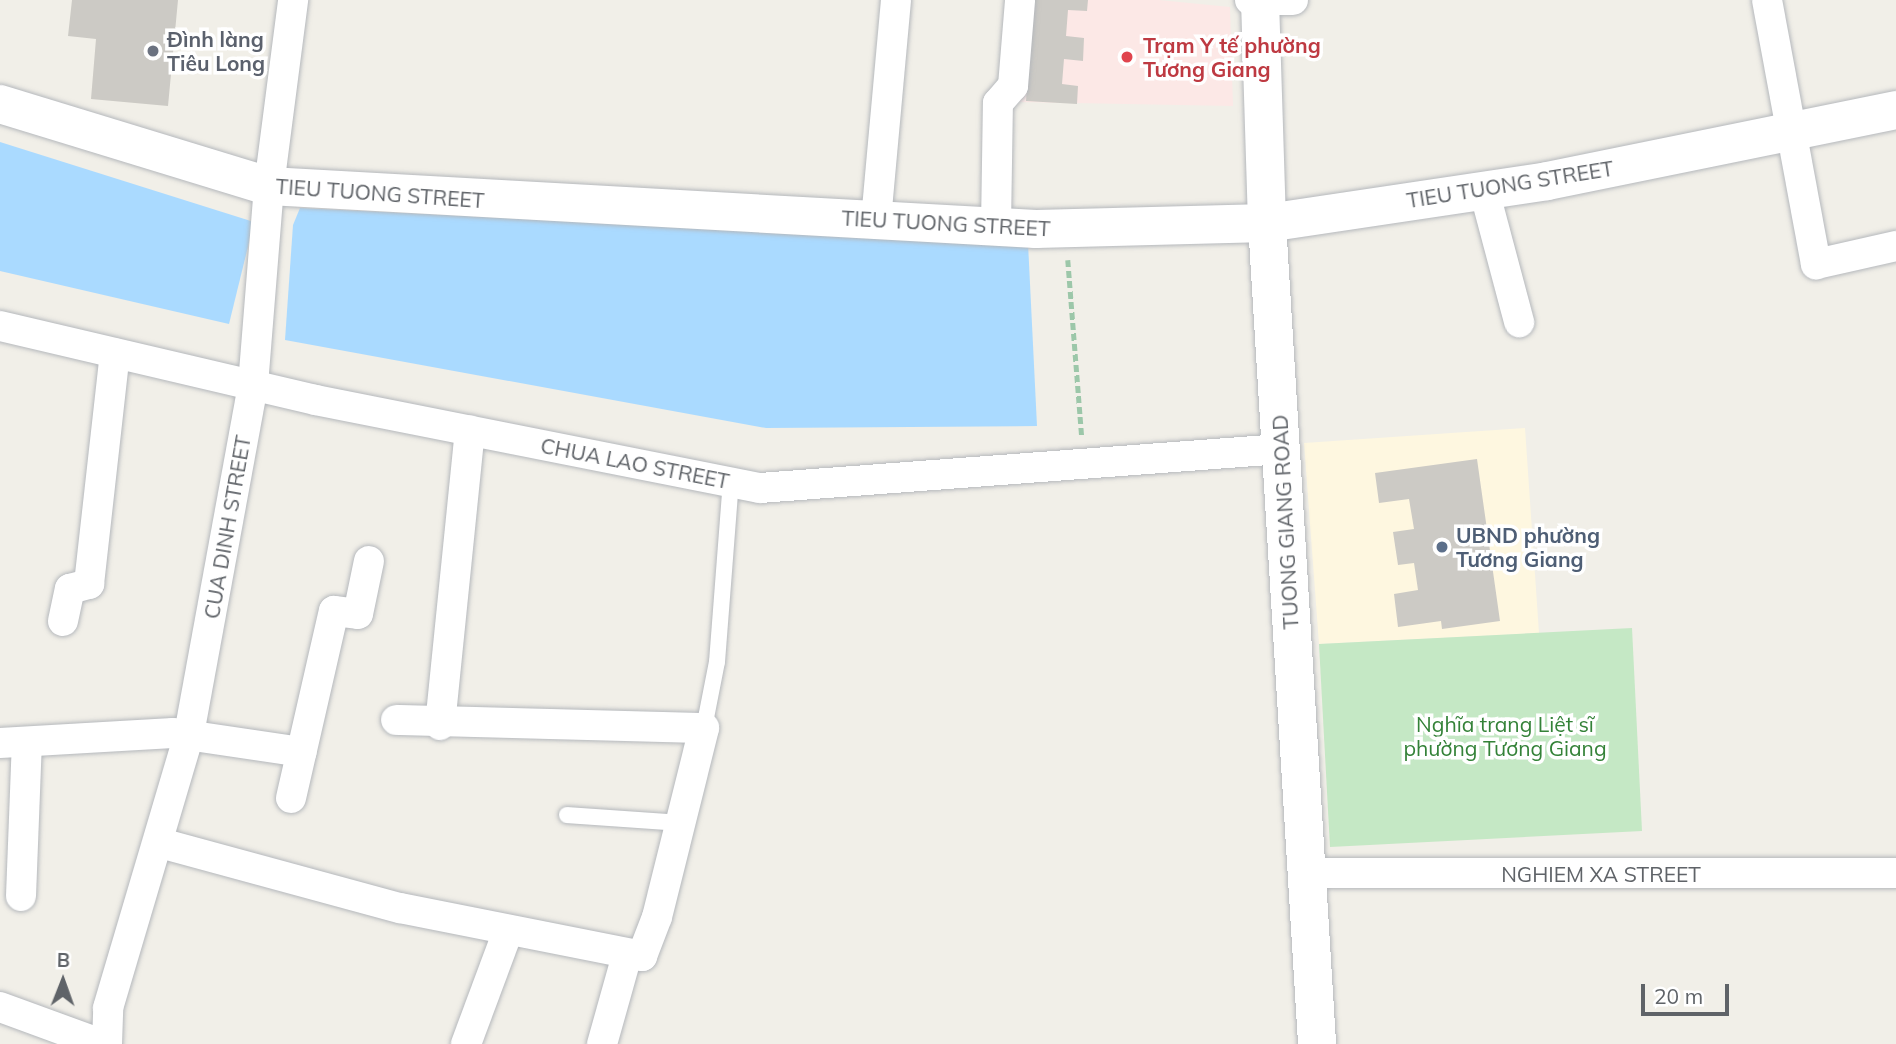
<!DOCTYPE html>
<meta charset="utf-8">
<style>
body{margin:0}
#map{position:relative;width:1896px;height:1044px;overflow:hidden;background:#f1efe8;font-family:Mulish,sans-serif}
div>[style]{position:absolute}
[style*='--x']{left:calc(var(--x)*1px);top:calc(var(--y)*1px);width:calc(var(--w)*1px);rotate:calc(var(--a)*1deg)}
.commercial>*{inset:0;background:#fef7e0}
.medical>*{inset:0;background:#fce8e6}
.green>*{inset:0;background:#c5e8c5}
.water>*{inset:0;background:#aadaff}
.building>*{inset:0;background:#cccac5}
.path>*{height:4.5px;margin-top:-2.25px;transform-origin:0;background:repeating-linear-gradient(90deg,#9cc7a9 0 7px,transparent 0 10.5px)}
.roads{filter:drop-shadow(0 0 2px #b5b8bc) drop-shadow(0 0 2px #b5b8bc)}
.lane>*{height:16px;margin:-8px;padding:0 8px;transform-origin:8px;border-radius:8px;background:#fff}
.street>*{height:30px;margin:-15px;padding:0 15px;transform-origin:15px;border-radius:15px;background:#fff}
.secondary>*{height:38px;margin:-19px;padding:0 19px;transform-origin:19px;border-radius:19px;background:#fff}
.dots>*{width:19px;height:19px;translate:-50% -50%;box-sizing:border-box;border:4px solid #fff;border-radius:50%}
span{translate:-50% -50%;white-space:nowrap;text-align:center;line-height:1.15;-webkit-text-stroke:7px #fff;paint-order:stroke}
.worship-label{font-size:21px;color:#5b616d;font-weight:700}
.left{translate:0 -50%;text-align:left}
.health-label{font-size:21px;color:#be3a42;font-weight:700}
.street-label{font-size:21px;color:#5f6368}
.service-label{font-size:21px;color:#4e5e75;font-weight:700}
.park-label{font-size:21px;color:#348238}
.north{position:absolute;left:28px;top:946px;width:70px;height:70px;-webkit-text-stroke:5px #fff;paint-order:stroke;rotate:1deg;font-size:19px;font-weight:700;line-height:28px;text-align:center;color:#5f6368}
.north::after{content:'';display:block;margin:auto;width:24px;height:32px;background:#5f6368;clip-path:polygon(50% 0,100% 100%,50% 72%,0 100%)}
.scale{position:absolute;left:1641px;top:984px;width:88px;height:32px;box-sizing:border-box;border:4px solid #5f6368;border-top:0;padding-left:9px;font-size:21px;line-height:24px;white-space:nowrap;color:#5f6368;-webkit-text-stroke:5px #fff;paint-order:stroke}
</style>
<div id="map">
<div class="commercial">
<div style="clip-path:polygon(1525px 428px,1539px 633px,1319px 644px,1304px 443px)"></div>
</div>
<div class="medical">
<div style="clip-path:polygon(1026px 0,1159px 0,1230px 7px,1233px 106px,1019px 102px)"></div>
</div>
<div class="green">
<div style="clip-path:polygon(1632px 628px,1642px 831px,1330px 847px,1319px 644px)"></div>
</div>
<div class="water">
<div style="clip-path:polygon(0 142px,254px 222px,229px 324px,0 271px)"></div>
<div style="clip-path:polygon(300px 208px,1028px 243px,1037px 426px,766px 428px,285px 340px,293px 225px)"></div>
</div>
<div class="building">
<div style="clip-path:polygon(72px 0,178px 0,168px 106px,91px 99px,96px 39px,68px 36px)"></div>
<div style="clip-path:polygon(1033px 0,1088px 0,1087px 11px,1068px 10px,1066px 36px,1084px 38px,1083px 61px,1064px 59px,1062px 84px,1078px 86px,1077px 104px,1026px 101px)"></div>
<div style="clip-path:polygon(1477px 459px,1500px 621px,1442px 629px,1441px 621px,1398px 627px,1394px 594px,1418px 590px,1414px 563px,1398px 565px,1393px 532px,1414px 529px,1409px 499px,1379px 503px,1375px 473px)"></div>
</div>
<div class="path">
<div style="--x:1068;--y:260;--w:178;--a:85.5"></div>
</div>
<div class="roads">
<div class="lane">
<div style="--x:704;--y:728;--w:67;--a:-78.9"></div>
<div style="--x:717;--y:662;--w:181;--a:-85.6"></div>
<div style="--x:567;--y:815;--w:114;--a:4"></div>
</div>
<div class="street">
<div style="--x:1250;--y:0;--w:43;--a:0"></div>
<div style="--x:1767;--y:0;--w:269;--a:79.5"></div>
<div style="--x:1816;--y:264;--w:82;--a:-12.7"></div>
<div style="--x:1484;--y:190;--w:137;--a:75.1"></div>
<div style="--x:876;--y:220;--w:221;--a:-84.8"></div>
<div style="--x:996;--y:226;--w:123;--a:-89.1"></div>
<div style="--x:998;--y:103;--w:23;--a:-49"></div>
<div style="--x:1013;--y:86;--w:86;--a:-85.3"></div>
<div style="--x:0;--y:326;--w:324;--a:13.2"></div>
<div style="--x:315;--y:400;--w:454;--a:11.2"></div>
<div style="--x:760;--y:488;--w:522;--a:-4.28"></div>
<div style="--x:63;--y:621;--w:33;--a:-78"></div>
<div style="--x:70;--y:589;--w:20;--a:-15"></div>
<div style="--x:89;--y:584;--w:232;--a:-83.6"></div>
<div style="--x:440;--y:725;--w:296;--a:-84.2"></div>
<div style="--x:0;--y:743;--w:173;--a:-3.3"></div>
<div style="--x:173;--y:733;--w:130;--a:8.4"></div>
<div style="--x:291;--y:798;--w:192;--a:-77.1"></div>
<div style="--x:334;--y:611;--w:24;--a:7"></div>
<div style="--x:358;--y:614;--w:54;--a:-78.3"></div>
<div style="--x:160;--y:843;--w:249;--a:15.2"></div>
<div style="--x:400;--y:908;--w:247;--a:11.2"></div>
<div style="--x:642;--y:956;--w:42;--a:-69"></div>
<div style="--x:657;--y:917;--w:195;--a:-76"></div>
<div style="--x:704;--y:728;--w:308;--a:-178.5"></div>
<div style="--x:1307;--y:873;--w:589;--a:0"></div>
<div style="--x:21;--y:896;--w:153;--a:-87.8"></div>
<div style="--x:0;--y:1007;--w:108;--a:20.1"></div>
<div style="--x:107;--y:1044;--w:36;--a:-88"></div>
<div style="--x:108;--y:1008;--w:286;--a:-73.5"></div>
<div style="--x:189;--y:734;--w:355;--a:-79.6"></div>
<div style="--x:253;--y:385;--w:200;--a:-85.4"></div>
<div style="--x:269;--y:186;--w:188;--a:-82.6"></div>
<div style="--x:466;--y:1044;--w:121;--a:-69.6"></div>
<div style="--x:602;--y:1044;--w:92;--a:-74.3"></div>
</div>
<div class="secondary">
<div style="--x:1260;--y:0;--w:223;--a:88.2"></div>
<div style="--x:1267;--y:223;--w:823;--a:86.51"></div>
<div style="--x:0;--y:104;--w:281;--a:17"></div>
<div style="--x:269;--y:186;--w:768;--a:3.21"></div>
<div style="--x:1036;--y:229;--w:231;--a:-1.5"></div>
<div style="--x:1267;--y:223;--w:283;--a:-8.5"></div>
<div style="--x:1547;--y:181;--w:356;--a:-11.5"></div>
</div>
</div>
<div class="dots">
<div style="left:153px;top:51px;background:#6b7280"></div>
<div style="left:1127px;top:57px;background:#e0444e"></div>
<div style="left:1442px;top:547px;background:#5c6f8a"></div>
</div>
<div class="worship-label">
<span class="left" style="left:167px;top:51px">Đình làng<br>Tiêu Long</span>
</div>
<div class="health-label">
<span class="left" style="left:1143px;top:57px">Trạm Y tế phường<br>Tương Giang</span>
</div>
<div class="street-label">
<span style="left:1510px;top:184px;rotate:-9deg">TIEU TUONG STREET</span>
<span style="left:380px;top:193px;rotate:4deg">TIEU TUONG STREET</span>
<span style="left:946px;top:223px;rotate:3deg">TIEU TUONG STREET</span>
<span style="left:635px;top:463px;rotate:11deg">CHUA LAO STREET</span>
<span style="left:1285px;top:522px;rotate:-93deg">TUONG GIANG ROAD</span>
<span style="left:227px;top:527px;rotate:-80deg">CUA DINH STREET</span>
<span style="left:1601px;top:874px">NGHIEM XA STREET</span>
</div>
<div class="service-label">
<span class="left" style="left:1456px;top:547px">UBND phường<br>Tương Giang</span>
</div>
<div class="park-label">
<span style="left:1505px;top:736px">Nghĩa trang Liệt sĩ<br>phường Tương Giang</span>
</div>
<div class="north">B</div>
<div class="scale">20 m</div>
</div>
